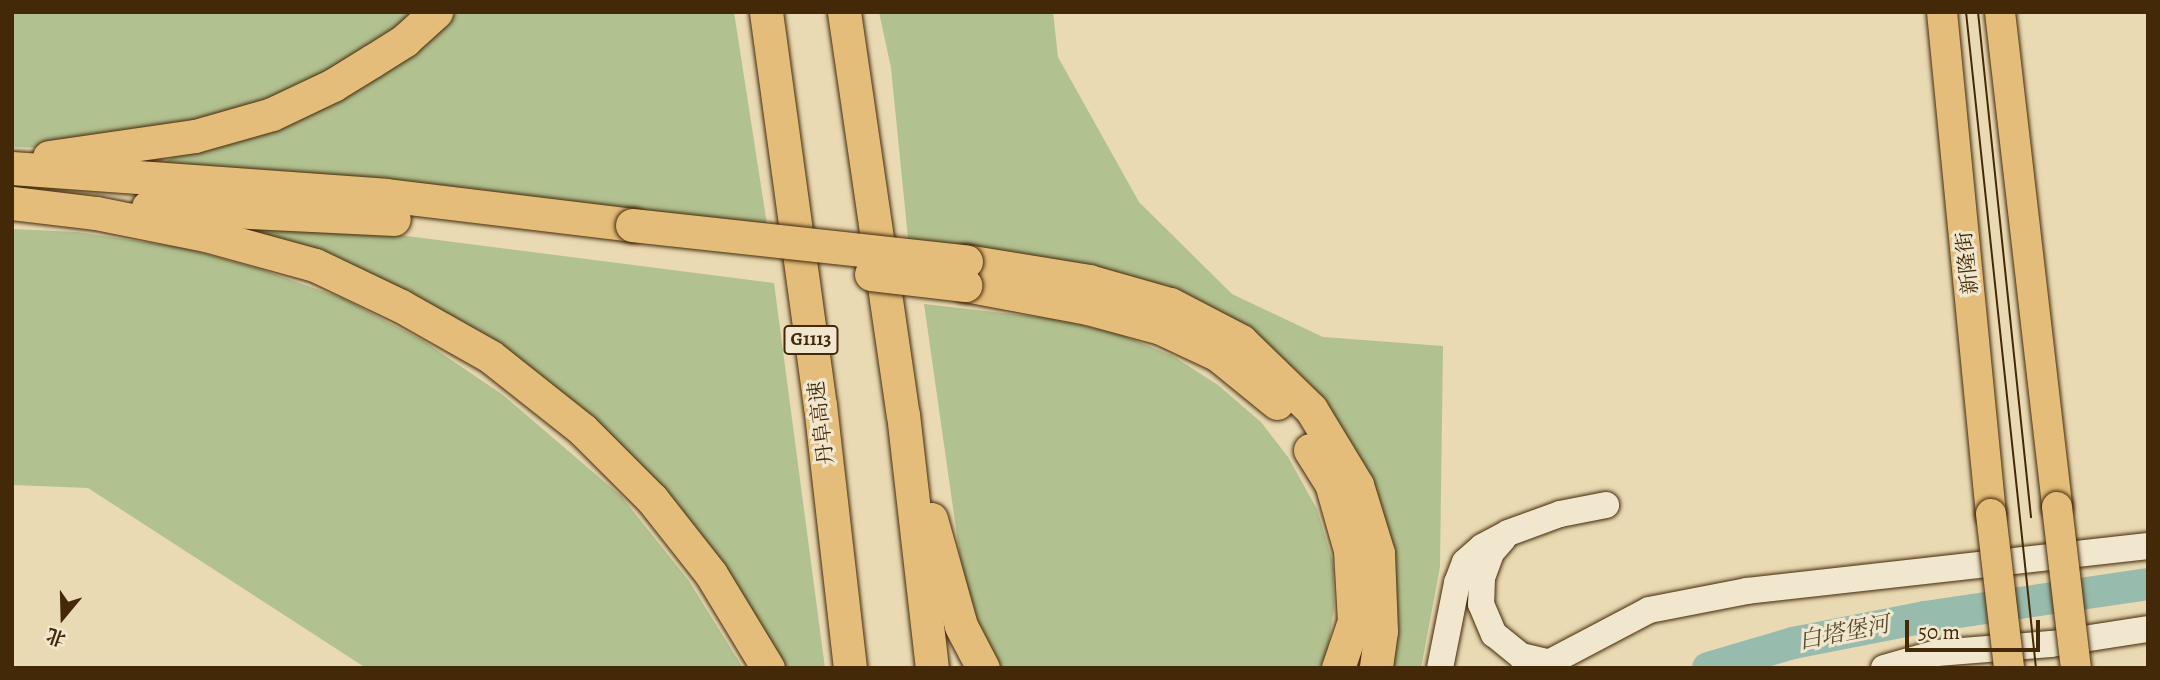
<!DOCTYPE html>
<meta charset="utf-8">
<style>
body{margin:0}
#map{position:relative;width:2160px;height:680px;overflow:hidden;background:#e9dab3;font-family:Alegreya,"Noto Serif SC",serif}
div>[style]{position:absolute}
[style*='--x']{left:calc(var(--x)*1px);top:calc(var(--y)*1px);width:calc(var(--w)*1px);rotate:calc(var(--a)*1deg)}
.green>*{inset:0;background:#b2c190}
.river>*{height:32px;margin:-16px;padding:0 16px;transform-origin:16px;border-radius:16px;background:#97bbac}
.roads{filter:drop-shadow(0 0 2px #432907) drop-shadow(0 0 2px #432907)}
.secondary>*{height:26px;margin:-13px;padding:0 13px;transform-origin:13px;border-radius:13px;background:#f1e7ce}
.primary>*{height:30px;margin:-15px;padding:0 15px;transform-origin:15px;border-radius:15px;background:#e4bd7a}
.highway>*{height:33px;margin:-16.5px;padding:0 16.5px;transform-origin:16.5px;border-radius:16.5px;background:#e4bd7a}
.tram>*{height:2px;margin:-1px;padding:0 1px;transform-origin:1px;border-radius:1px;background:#432907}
.bridges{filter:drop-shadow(0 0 2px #432907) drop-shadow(0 0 2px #432907)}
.primary-bridge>*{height:30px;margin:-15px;padding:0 15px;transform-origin:15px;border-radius:15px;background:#e4bd7a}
.highway-bridge>*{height:33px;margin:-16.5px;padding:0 16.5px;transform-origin:16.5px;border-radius:16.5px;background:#e4bd7a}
span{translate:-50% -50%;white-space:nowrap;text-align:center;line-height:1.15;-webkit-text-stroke:6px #f1e7ce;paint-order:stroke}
.shield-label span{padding:2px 5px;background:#f1e7ce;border:2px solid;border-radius:5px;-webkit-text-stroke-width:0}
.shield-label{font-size:19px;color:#432907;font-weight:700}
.street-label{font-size:21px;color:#432907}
.water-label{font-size:23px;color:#584e30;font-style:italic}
.frame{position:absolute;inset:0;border:14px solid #432907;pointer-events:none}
.north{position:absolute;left:28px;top:582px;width:70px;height:70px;-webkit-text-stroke:5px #f1e7ce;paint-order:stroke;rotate:199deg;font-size:19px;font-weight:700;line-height:28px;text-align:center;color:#432907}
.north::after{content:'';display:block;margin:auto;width:24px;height:32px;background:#432907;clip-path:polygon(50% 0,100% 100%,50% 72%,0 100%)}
.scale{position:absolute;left:1905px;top:620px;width:135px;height:32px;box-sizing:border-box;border:4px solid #432907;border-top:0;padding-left:9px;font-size:21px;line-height:24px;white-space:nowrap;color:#432907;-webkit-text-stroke:5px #f1e7ce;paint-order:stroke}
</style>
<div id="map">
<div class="green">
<div style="clip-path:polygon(12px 12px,419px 12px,359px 55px,255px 108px,47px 148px,12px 147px)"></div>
<div style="clip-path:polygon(458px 12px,734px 12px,768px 231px,160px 167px,175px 155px,402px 56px)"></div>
<div style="clip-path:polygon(879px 12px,1053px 12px,1058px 57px,1139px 202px,1232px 294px,1323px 337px,1443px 346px,1440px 567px,1421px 668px,1385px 668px,1292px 384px,909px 248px,891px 68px)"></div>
<div style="clip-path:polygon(222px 225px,391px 234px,774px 283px,825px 668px,778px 668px,549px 394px)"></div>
<div style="clip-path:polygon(12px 229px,77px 232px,184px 248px,260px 269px,342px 298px,422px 340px,503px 395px,621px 496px,689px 581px,743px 668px,366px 668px,88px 488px,12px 485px)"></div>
<div style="clip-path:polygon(924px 304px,1056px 319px,1119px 334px,1173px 356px,1218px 385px,1261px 422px,1288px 457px,1317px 509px,1333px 563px,1334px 609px,1328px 648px,1320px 668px,994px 668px,965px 592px)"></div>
</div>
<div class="river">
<div style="--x:1708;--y:668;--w:89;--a:-16.4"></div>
<div style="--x:1793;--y:643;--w:135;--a:-11.1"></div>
<div style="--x:1925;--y:617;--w:225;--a:-8.4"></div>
</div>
<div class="roads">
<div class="secondary">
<div style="--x:1503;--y:539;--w:18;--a:131"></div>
<div style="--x:1491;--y:553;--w:27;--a:110"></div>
<div style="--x:1482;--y:578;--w:26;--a:92"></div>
<div style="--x:1481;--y:604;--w:33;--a:67"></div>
<div style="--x:1494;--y:634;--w:35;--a:39"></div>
<div style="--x:1521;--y:656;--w:27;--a:13"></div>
<div style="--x:1440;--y:668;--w:87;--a:-78.7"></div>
<div style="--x:1457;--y:583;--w:22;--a:-69"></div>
<div style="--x:1465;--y:562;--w:23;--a:-41"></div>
<div style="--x:1482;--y:547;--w:30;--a:-28"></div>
<div style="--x:1508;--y:533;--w:55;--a:-20.1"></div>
<div style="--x:1560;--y:514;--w:47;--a:-11.1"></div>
<div style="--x:1539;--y:668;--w:124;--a:-27.8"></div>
<div style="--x:1649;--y:610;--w:100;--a:-11"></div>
<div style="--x:1747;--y:591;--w:404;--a:-6.4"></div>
<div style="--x:1884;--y:668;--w:55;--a:-15.8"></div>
<div style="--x:1937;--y:653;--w:114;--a:-4.5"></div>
<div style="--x:2051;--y:644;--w:98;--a:-8.8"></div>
</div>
<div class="primary">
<div style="--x:1942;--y:12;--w:504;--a:84.43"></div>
<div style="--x:2000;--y:12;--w:498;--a:83.4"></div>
</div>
<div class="highway">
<div style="--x:766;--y:12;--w:397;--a:82.2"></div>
<div style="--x:820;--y:405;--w:265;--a:83.5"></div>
<div style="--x:844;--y:12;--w:406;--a:81.7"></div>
<div style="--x:903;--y:414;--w:256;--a:83.5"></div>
<div style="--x:49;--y:157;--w:148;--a:-8.2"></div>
<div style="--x:195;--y:136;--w:80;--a:-15.9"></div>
<div style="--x:272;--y:114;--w:68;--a:-25.4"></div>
<div style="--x:333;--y:85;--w:46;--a:-31.6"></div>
<div style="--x:372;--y:61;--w:39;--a:-32"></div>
<div style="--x:405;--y:40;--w:42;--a:-42.1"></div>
<div style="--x:12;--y:168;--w:374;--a:4.1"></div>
<div style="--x:385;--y:195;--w:249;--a:6.9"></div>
<div style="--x:12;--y:203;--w:85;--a:6.8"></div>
<div style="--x:96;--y:213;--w:112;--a:11.3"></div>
<div style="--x:206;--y:235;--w:113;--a:15.4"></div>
<div style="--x:315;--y:265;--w:95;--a:25.5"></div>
<div style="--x:401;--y:306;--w:103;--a:29.5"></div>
<div style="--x:491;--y:357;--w:117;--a:38.4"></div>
<div style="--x:583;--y:430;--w:98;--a:45"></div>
<div style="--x:652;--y:499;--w:95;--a:51.8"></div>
<div style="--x:711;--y:574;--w:110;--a:58.8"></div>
<div style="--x:148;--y:207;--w:246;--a:2.8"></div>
<div style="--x:966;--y:261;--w:125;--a:9.2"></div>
<div style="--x:1089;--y:281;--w:84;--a:15.9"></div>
<div style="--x:1170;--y:304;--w:80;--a:27.5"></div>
<div style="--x:1241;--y:341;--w:98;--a:44.2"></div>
<div style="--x:1311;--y:409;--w:89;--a:58.8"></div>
<div style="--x:1357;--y:485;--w:71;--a:72.8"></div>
<div style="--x:1378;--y:553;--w:78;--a:87.8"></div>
<div style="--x:1381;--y:631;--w:37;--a:98"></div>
<div style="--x:965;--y:285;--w:125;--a:10.6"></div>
<div style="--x:1088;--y:308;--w:76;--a:15.3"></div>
<div style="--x:1161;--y:328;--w:63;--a:25.3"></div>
<div style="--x:1218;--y:355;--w:76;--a:39.1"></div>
<div style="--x:1310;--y:450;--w:39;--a:58"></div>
<div style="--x:1331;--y:483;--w:70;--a:74.2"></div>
<div style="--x:1350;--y:550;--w:71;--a:86.8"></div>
<div style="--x:1354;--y:621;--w:50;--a:108.8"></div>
<div style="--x:931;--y:519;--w:111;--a:74.3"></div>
<div style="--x:961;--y:626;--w:47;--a:62.4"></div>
</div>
</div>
<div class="tram">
<div style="--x:1966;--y:12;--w:660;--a:83.91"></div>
<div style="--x:1978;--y:12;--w:508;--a:84.01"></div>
</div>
<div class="bridges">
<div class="primary-bridge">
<div style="--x:2057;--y:507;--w:162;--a:83.3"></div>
<div style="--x:1991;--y:514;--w:155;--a:83.3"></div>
</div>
<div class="highway-bridge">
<div style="--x:632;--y:225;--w:336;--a:6.2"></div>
<div style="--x:871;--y:274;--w:95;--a:6.7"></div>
</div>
</div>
<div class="shield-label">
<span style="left:811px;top:340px">G1113</span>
</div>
<div class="street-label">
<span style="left:1967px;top:263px;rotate:-96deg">新隆街</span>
<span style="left:821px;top:423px;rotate:-97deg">丹阜高速</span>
</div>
<div class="water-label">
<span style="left:1844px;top:633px;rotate:-11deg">白塔堡河</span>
</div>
<div class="frame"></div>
<div class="north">北</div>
<div class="scale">50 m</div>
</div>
